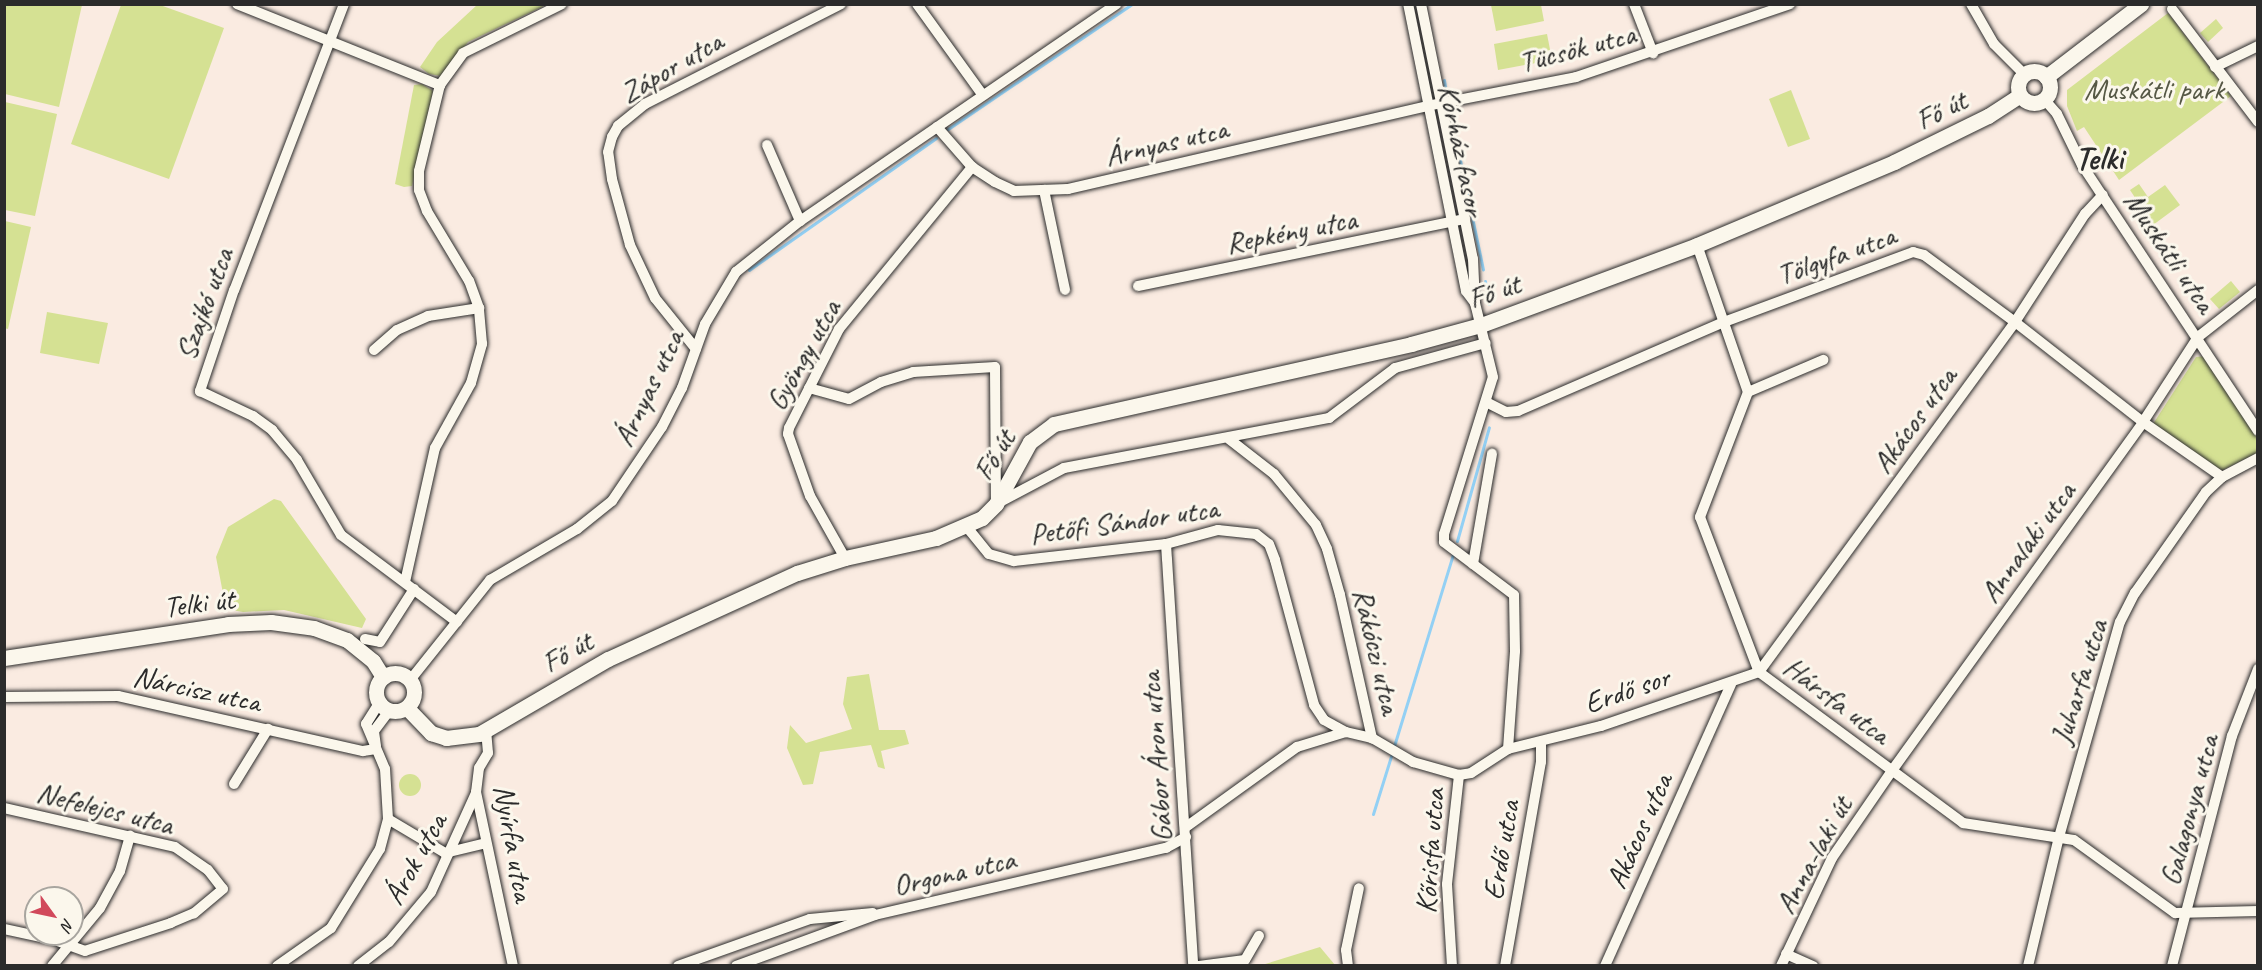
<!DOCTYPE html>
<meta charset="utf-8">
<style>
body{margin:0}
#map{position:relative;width:2262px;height:970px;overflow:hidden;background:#faebe1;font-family:Caveat,sans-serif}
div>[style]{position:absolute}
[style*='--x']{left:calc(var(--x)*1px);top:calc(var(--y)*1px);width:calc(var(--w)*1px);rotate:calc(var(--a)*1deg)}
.green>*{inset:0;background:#d5e193}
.round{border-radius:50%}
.stream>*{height:3px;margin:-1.5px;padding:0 1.5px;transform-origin:1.5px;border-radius:1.5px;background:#93d0f4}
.roads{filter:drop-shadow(0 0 2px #2b2b2b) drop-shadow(0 0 2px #2b2b2b)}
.minor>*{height:10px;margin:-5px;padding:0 5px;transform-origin:5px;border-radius:5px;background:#fbf7ec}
.secondary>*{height:15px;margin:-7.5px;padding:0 7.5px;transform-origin:7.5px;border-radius:7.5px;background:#fbf7ec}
.secondary>.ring{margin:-7.5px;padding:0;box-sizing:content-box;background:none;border:15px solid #fbf7ec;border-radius:50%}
span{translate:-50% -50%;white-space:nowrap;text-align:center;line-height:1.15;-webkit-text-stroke:6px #fbf7ec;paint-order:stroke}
.street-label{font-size:30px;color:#2b2b2b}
.park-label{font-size:30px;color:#565845}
.quarter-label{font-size:33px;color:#2b2b2b;font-weight:700}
.frame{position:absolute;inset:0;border:6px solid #2b2b2b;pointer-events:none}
.north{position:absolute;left:24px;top:886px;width:60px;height:60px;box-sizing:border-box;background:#fbf7ec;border:2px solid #a8a59f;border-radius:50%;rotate:123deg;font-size:16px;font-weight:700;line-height:24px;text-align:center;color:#2b2b2b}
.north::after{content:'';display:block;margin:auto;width:21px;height:27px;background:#d1495b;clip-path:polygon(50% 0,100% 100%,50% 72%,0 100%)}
</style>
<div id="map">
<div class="green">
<div style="clip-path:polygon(5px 4px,82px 5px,59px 107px,5px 94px)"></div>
<div style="clip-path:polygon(121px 5px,160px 5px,224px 28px,169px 179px,71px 144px)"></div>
<div style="clip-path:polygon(477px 5px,546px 5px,468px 42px,441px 76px,429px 74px,420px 67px,437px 42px)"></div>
<div style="clip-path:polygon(1491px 5px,1541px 5px,1544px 21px,1496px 31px)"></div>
<div style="clip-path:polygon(2168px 13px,2231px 96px,2119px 180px,2084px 127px,2077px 131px,2067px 106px,2067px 90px)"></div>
<div style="clip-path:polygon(2216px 19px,2223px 28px,2208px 42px,2200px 33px)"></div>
<div style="clip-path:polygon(1547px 34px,1552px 60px,1498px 70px,1494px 44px)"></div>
<div style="clip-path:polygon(422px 84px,433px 91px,412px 186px,404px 187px,395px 184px,414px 85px)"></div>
<div style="clip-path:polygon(1791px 90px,1810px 139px,1788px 147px,1769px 99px)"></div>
<div style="clip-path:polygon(5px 102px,57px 114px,35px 216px,5px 210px)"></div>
<div style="clip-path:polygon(2139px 184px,2148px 197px,2165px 185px,2180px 205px,2153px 225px,2130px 190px)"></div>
<div style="clip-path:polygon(5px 221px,31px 227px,8px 329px,4px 328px)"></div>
<div style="clip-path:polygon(2231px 281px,2240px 292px,2219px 309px,2210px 299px)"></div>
<div style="clip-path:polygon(47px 312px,108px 323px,99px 364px,40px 353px)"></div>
<div style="clip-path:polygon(2206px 356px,2257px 438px,2257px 453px,2221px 471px,2153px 424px,2196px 357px)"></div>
<div style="clip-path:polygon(274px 499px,281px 501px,366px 619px,362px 628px,284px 610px,243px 612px,226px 609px,216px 557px,228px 527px)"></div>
<div style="clip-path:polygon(869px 674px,879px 730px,905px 730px,909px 744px,881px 751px,885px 769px,878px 767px,871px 745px,820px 752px,813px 784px,803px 785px,787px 748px,790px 725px,806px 743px,852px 729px,843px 704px,847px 677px)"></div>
<div class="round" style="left:399px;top:774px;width:22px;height:22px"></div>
<div style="clip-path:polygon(1320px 947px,1335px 965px,1262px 965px)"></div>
</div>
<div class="stream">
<div style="--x:1444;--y:80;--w:18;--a:81"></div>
<div style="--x:1449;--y:108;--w:165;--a:78.1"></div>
<div style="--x:948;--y:129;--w:222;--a:-34.2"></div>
<div style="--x:749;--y:270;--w:229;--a:-35.2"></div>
<div style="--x:1485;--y:281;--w:23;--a:80"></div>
<div style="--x:1457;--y:541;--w:118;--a:-74.3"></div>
<div style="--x:1394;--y:746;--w:201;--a:-72.9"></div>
<div style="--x:1373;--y:814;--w:64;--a:-72.7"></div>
</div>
<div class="roads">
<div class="minor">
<div style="--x:237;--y:4;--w:219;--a:21.8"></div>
<div style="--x:344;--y:4;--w:306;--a:111"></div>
<div style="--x:234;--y:290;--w:107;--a:108.6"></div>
<div style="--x:200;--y:391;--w:59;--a:25.3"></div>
<div style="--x:253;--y:416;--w:24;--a:36"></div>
<div style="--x:272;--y:430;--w:39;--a:50"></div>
<div style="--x:297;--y:460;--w:87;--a:59.6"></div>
<div style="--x:341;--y:535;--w:145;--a:36.9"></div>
<div style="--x:917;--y:4;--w:111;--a:54.2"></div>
<div style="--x:1421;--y:4;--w:260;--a:78.5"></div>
<div style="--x:1473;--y:259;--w:44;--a:87.4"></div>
<div style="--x:1634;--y:4;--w:53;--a:68.8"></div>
<div style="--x:1971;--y:4;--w:46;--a:60.1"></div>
<div style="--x:1994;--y:44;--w:42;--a:45"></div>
<div style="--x:2172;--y:9;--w:142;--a:52.7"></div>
<div style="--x:2215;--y:67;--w:48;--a:-26"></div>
<div style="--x:2044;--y:99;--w:20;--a:49"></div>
<div style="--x:2057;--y:114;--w:57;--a:63.9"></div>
<div style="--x:2082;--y:165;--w:319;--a:56.5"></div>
<div style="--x:937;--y:127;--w:53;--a:48.8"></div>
<div style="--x:972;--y:167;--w:27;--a:33"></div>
<div style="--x:995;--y:182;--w:21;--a:25"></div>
<div style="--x:1014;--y:191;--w:54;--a:-2.1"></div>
<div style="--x:1068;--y:189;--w:368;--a:-13"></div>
<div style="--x:1427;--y:106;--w:152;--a:-11"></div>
<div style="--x:1576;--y:77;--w:226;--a:-18.8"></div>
<div style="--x:767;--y:145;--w:83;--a:66.5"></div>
<div style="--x:1044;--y:190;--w:102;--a:78.1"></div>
<div style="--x:1697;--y:245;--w:156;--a:70.9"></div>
<div style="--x:1748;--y:392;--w:134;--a:111"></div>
<div style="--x:1700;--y:517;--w:166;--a:69.2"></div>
<div style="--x:1759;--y:672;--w:254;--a:36.5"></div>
<div style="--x:1963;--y:823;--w:112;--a:8.7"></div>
<div style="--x:2074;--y:840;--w:125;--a:35.9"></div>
<div style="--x:2175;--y:913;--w:83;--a:-1.4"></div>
<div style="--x:1138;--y:286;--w:334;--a:-11.6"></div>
<div style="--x:696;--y:349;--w:65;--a:-128.8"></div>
<div style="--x:655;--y:298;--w:59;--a:-115.3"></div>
<div style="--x:630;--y:245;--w:68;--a:-105.3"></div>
<div style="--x:612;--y:179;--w:27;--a:-98"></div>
<div style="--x:608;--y:152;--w:16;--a:-75"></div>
<div style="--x:612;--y:137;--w:13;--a:-61"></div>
<div style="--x:618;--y:126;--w:35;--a:-39"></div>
<div style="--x:645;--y:104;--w:220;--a:-27"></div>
<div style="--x:374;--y:350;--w:30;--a:-41"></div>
<div style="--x:397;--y:330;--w:34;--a:-24"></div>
<div style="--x:428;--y:316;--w:52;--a:-8.9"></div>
<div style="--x:809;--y:388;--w:41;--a:15.4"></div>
<div style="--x:849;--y:399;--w:36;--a:-28"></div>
<div style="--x:881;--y:382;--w:34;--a:-17"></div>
<div style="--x:913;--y:372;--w:82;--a:-3.5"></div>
<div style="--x:995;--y:367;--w:137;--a:89.6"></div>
<div style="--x:996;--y:504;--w:77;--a:-27.9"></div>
<div style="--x:1064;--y:468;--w:270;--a:-10.7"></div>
<div style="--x:1329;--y:418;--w:83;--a:-37.1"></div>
<div style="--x:1395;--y:368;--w:94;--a:-15.4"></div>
<div style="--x:1748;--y:392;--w:82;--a:-23.1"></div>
<div style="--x:1488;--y:403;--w:20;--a:27"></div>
<div style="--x:1506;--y:412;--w:12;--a:-5"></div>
<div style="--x:1518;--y:411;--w:224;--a:-23.4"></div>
<div style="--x:1724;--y:322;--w:202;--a:-20.3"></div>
<div style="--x:1913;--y:252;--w:11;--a:15"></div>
<div style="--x:1924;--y:255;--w:113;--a:36.4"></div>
<div style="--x:2015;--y:322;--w:162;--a:38"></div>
<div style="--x:2143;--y:422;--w:96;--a:34.8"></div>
<div style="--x:1229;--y:439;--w:57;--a:37.9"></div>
<div style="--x:1274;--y:474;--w:66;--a:50.5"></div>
<div style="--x:1316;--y:525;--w:26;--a:65"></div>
<div style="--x:1327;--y:549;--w:48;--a:74.2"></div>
<div style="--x:1340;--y:595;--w:147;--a:77.4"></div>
<div style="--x:966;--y:526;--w:36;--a:51"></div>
<div style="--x:989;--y:554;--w:26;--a:16"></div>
<div style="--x:1014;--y:561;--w:153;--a:-6.4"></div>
<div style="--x:1166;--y:544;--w:54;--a:-15.1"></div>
<div style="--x:1218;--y:530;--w:38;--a:6"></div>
<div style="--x:1256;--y:534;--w:16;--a:38"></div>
<div style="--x:1269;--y:544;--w:17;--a:69"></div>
<div style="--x:1275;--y:560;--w:150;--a:74.9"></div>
<div style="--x:1314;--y:705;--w:18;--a:56"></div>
<div style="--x:1324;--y:720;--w:25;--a:29"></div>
<div style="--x:1166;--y:544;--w:423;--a:86.3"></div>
<div style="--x:845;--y:558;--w:71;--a:-119.4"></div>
<div style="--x:810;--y:496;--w:66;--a:-109.5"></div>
<div style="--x:788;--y:434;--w:6;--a:-81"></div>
<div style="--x:789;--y:428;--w:111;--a:-63.2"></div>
<div style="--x:839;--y:329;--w:210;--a:-50.6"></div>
<div style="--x:1473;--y:564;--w:112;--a:-80.2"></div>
<div style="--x:405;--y:582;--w:137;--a:-77.4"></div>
<div style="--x:435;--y:448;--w:74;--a:-61"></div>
<div style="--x:471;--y:383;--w:41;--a:-74.2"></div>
<div style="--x:482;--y:344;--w:36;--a:-95"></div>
<div style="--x:479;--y:308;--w:29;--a:-110"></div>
<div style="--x:469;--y:281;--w:82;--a:-121"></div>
<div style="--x:427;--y:211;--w:22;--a:-111"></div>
<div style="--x:419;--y:190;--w:19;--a:-90"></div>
<div style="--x:419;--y:171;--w:89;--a:-76.3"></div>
<div style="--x:440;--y:85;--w:39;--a:-54"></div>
<div style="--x:463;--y:53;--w:110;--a:-26.3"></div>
<div style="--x:365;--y:639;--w:15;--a:11"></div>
<div style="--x:380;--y:642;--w:63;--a:-57.3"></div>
<div style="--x:1759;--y:672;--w:434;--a:-53.8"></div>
<div style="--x:2015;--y:322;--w:129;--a:-57.1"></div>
<div style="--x:2085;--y:214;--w:26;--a:-47"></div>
<div style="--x:411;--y:679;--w:127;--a:-51.4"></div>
<div style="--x:490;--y:580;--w:101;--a:-30.4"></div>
<div style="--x:577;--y:529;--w:45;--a:-38.7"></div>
<div style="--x:612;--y:501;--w:89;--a:-56"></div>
<div style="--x:662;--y:427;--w:44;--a:-62.9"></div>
<div style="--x:682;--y:388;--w:68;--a:-70.2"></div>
<div style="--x:705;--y:324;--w:61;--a:-59.2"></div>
<div style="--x:736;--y:272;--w:82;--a:-38.6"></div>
<div style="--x:800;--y:221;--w:384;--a:-34.4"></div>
<div style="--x:4;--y:697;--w:114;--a:-0.5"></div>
<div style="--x:118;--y:696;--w:251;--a:12.7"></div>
<div style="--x:363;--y:751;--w:13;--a:-9"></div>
<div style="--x:486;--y:730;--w:23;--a:85"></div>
<div style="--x:488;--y:753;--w:17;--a:121"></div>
<div style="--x:479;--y:768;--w:24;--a:97"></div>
<div style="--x:476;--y:792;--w:178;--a:78"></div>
<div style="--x:376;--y:746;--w:15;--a:-98"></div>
<div style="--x:374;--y:731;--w:26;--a:-53"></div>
<div style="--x:1508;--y:749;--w:96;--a:-13.9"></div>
<div style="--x:1601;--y:726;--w:167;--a:-18.9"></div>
<div style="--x:234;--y:784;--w:65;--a:-58.3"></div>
<div style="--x:4;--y:808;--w:175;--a:12.8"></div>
<div style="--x:175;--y:847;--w:40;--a:34.9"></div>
<div style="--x:208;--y:870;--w:24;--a:52"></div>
<div style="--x:223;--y:889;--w:38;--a:140"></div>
<div style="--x:194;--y:913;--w:25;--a:157"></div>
<div style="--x:171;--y:923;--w:90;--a:162"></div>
<div style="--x:85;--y:951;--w:32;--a:-160"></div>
<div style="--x:55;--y:940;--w:52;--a:-167.8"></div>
<div style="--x:388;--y:819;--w:66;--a:30.8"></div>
<div style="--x:445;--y:853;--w:42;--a:-13.7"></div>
<div style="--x:1186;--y:827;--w:137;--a:-35.8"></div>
<div style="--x:1297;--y:747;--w:51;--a:-17"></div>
<div style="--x:1346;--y:732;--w:27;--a:13"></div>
<div style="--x:1372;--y:738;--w:48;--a:30.3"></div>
<div style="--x:1413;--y:762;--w:48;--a:15.8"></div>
<div style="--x:1459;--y:775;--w:12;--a:-9"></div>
<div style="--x:1471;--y:773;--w:44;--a:-33"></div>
<div style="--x:1508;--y:749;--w:98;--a:-85.9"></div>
<div style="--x:1515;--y:651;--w:56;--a:-91"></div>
<div style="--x:1514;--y:595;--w:88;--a:-142.9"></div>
<div style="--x:1444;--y:542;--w:8;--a:-90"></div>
<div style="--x:1444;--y:534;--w:164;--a:-72.7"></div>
<div style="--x:1493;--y:377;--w:76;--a:-103.7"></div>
<div style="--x:1475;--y:303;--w:15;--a:-127"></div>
<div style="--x:1466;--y:291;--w:293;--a:-101.4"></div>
<div style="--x:1786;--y:954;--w:30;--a:24"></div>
<div style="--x:52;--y:966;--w:75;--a:-50.4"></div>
<div style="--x:100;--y:908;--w:42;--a:-61.6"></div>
<div style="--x:120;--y:871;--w:37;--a:-74"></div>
<div style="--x:277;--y:966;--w:66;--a:-35.1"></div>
<div style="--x:331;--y:928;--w:93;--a:-58.2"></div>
<div style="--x:380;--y:849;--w:31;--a:-75"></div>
<div style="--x:388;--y:819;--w:50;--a:-93.4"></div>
<div style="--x:385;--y:769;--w:49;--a:-112.9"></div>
<div style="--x:366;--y:724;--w:25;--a:-58"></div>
<div style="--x:358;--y:966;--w:39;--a:-38"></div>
<div style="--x:389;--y:942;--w:65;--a:-50"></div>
<div style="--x:431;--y:892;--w:109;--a:-65.6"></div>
<div style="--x:678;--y:966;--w:140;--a:-19.6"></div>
<div style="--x:810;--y:919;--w:63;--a:-5.4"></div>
<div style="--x:736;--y:966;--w:148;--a:-20.1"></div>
<div style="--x:875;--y:915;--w:299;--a:-13"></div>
<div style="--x:1166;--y:848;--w:23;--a:-29"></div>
<div style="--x:1199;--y:966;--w:46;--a:-7.4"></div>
<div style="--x:1245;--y:960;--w:28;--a:-60"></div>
<div style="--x:1348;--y:966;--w:16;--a:-97"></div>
<div style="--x:1346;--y:950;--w:63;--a:-78.2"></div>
<div style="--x:1452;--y:966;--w:82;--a:-93.5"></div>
<div style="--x:1447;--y:884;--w:110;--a:-83.7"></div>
<div style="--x:1505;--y:966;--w:207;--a:-80"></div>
<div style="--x:1541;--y:762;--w:20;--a:-90"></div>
<div style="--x:1605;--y:966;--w:309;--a:-65.9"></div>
<div style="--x:1781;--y:966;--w:119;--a:-64.7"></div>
<div style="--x:1832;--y:858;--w:104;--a:-55.5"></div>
<div style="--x:1891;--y:772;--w:431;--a:-54.2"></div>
<div style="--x:2143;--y:422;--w:101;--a:-57.1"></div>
<div style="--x:2198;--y:337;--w:76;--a:-38.1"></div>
<div style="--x:2028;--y:966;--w:133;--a:-76.5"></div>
<div style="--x:2059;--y:837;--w:223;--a:-74.2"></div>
<div style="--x:2120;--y:622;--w:33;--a:-63"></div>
<div style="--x:2135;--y:593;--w:123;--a:-54.9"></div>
<div style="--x:2206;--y:492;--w:22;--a:-43"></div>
<div style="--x:2222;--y:477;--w:41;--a:-27.8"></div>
<div style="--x:2172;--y:966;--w:238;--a:-75.4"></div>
<div style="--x:2232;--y:736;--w:72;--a:-68.8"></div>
</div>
<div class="secondary">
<div class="ring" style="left:2018px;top:71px;width:17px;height:17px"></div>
<div style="--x:2046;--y:77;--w:120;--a:-37.5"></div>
<div style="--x:4;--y:658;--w:227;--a:-8.6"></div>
<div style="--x:228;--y:624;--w:43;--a:-2.7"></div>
<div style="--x:271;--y:622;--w:43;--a:7.9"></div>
<div style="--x:314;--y:628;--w:35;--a:20"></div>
<div style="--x:347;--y:640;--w:33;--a:39"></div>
<div style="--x:373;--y:661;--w:19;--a:58"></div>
<div class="ring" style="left:376px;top:673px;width:23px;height:23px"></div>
<div style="--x:407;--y:708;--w:35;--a:46"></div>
<div style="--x:431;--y:733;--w:16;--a:18"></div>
<div style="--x:446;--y:738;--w:33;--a:-7"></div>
<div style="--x:479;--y:734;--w:149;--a:-30.2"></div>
<div style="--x:608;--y:659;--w:208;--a:-24.5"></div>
<div style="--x:797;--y:573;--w:50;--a:-17.4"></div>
<div style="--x:845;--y:558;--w:93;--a:-12.4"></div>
<div style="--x:936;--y:538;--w:50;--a:-23.5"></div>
<div style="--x:982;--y:518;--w:20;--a:-45"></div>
<div style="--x:996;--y:504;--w:71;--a:-61.3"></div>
<div style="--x:1030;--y:442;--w:30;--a:-37"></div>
<div style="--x:1054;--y:424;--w:366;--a:-12.6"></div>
<div style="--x:1411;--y:344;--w:73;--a:-15.2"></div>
<div style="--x:1481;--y:325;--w:230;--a:-20.3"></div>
<div style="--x:1697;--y:245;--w:214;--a:-22.8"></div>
<div style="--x:1894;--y:162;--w:105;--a:-26.1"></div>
<div style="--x:1988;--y:116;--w:38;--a:-33"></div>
</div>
</div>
<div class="street-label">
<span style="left:1577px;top:48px;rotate:-15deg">Tücsök utca</span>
<span style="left:671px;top:67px;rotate:-30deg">Zápor utca</span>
<span style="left:1941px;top:110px;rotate:-27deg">Fő út</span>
<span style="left:1166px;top:142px;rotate:-13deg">Árnyas utca</span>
<span style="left:1462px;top:150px;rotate:78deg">Kórház fasor</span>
<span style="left:1291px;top:231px;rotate:-11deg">Repkény utca</span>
<span style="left:2170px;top:252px;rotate:56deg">Muskátli utca</span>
<span style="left:1836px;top:255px;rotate:-20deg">Tölgyfa utca</span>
<span style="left:1494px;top:291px;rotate:-19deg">Fő út</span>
<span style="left:204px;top:304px;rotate:-70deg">Szajkó utca</span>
<span style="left:803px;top:355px;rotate:-61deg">Gyöngy utca</span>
<span style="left:648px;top:388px;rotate:-64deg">Árnyas utca</span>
<span style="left:1914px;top:420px;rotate:-54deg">Akácos utca</span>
<span style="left:994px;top:455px;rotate:-59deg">Fő út</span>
<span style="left:1124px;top:521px;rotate:-8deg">Petőfi Sándor utca</span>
<span style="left:2027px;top:542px;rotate:-54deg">Annalaki utca</span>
<span style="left:199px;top:603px;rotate:-7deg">Telki út</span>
<span style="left:1377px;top:651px;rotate:77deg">Rákóczi utca</span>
<span style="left:567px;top:652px;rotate:-30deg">Fő út</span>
<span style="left:2079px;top:682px;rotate:-73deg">Juharfa utca</span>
<span style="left:197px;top:689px;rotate:12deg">Nárcisz utca</span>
<span style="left:1627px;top:690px;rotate:-19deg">Erdő sor</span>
<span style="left:1837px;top:700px;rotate:37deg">Hársfa utca</span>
<span style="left:1156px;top:757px;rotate:-94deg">Gábor Áron utca</span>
<span style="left:105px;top:808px;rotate:14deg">Nefelejcs utca</span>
<span style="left:2189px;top:810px;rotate:-75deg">Galagonya utca</span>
<span style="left:1639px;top:831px;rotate:-66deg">Akácos utca</span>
<span style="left:514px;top:843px;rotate:80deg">Nyírfa utca</span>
<span style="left:1501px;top:850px;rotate:-80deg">Erdő utca</span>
<span style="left:1430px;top:851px;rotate:-86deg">Kőrisfa utca</span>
<span style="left:1813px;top:855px;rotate:-61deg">Anna-laki út</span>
<span style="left:415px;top:859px;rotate:-61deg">Árok utca</span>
<span style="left:954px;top:872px;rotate:-13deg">Orgona utca</span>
</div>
<div class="park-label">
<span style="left:2154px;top:89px">Muskátli park</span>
</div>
<div class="quarter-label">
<span style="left:2099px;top:159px">Telki</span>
</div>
<div class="frame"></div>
<div class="north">N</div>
</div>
